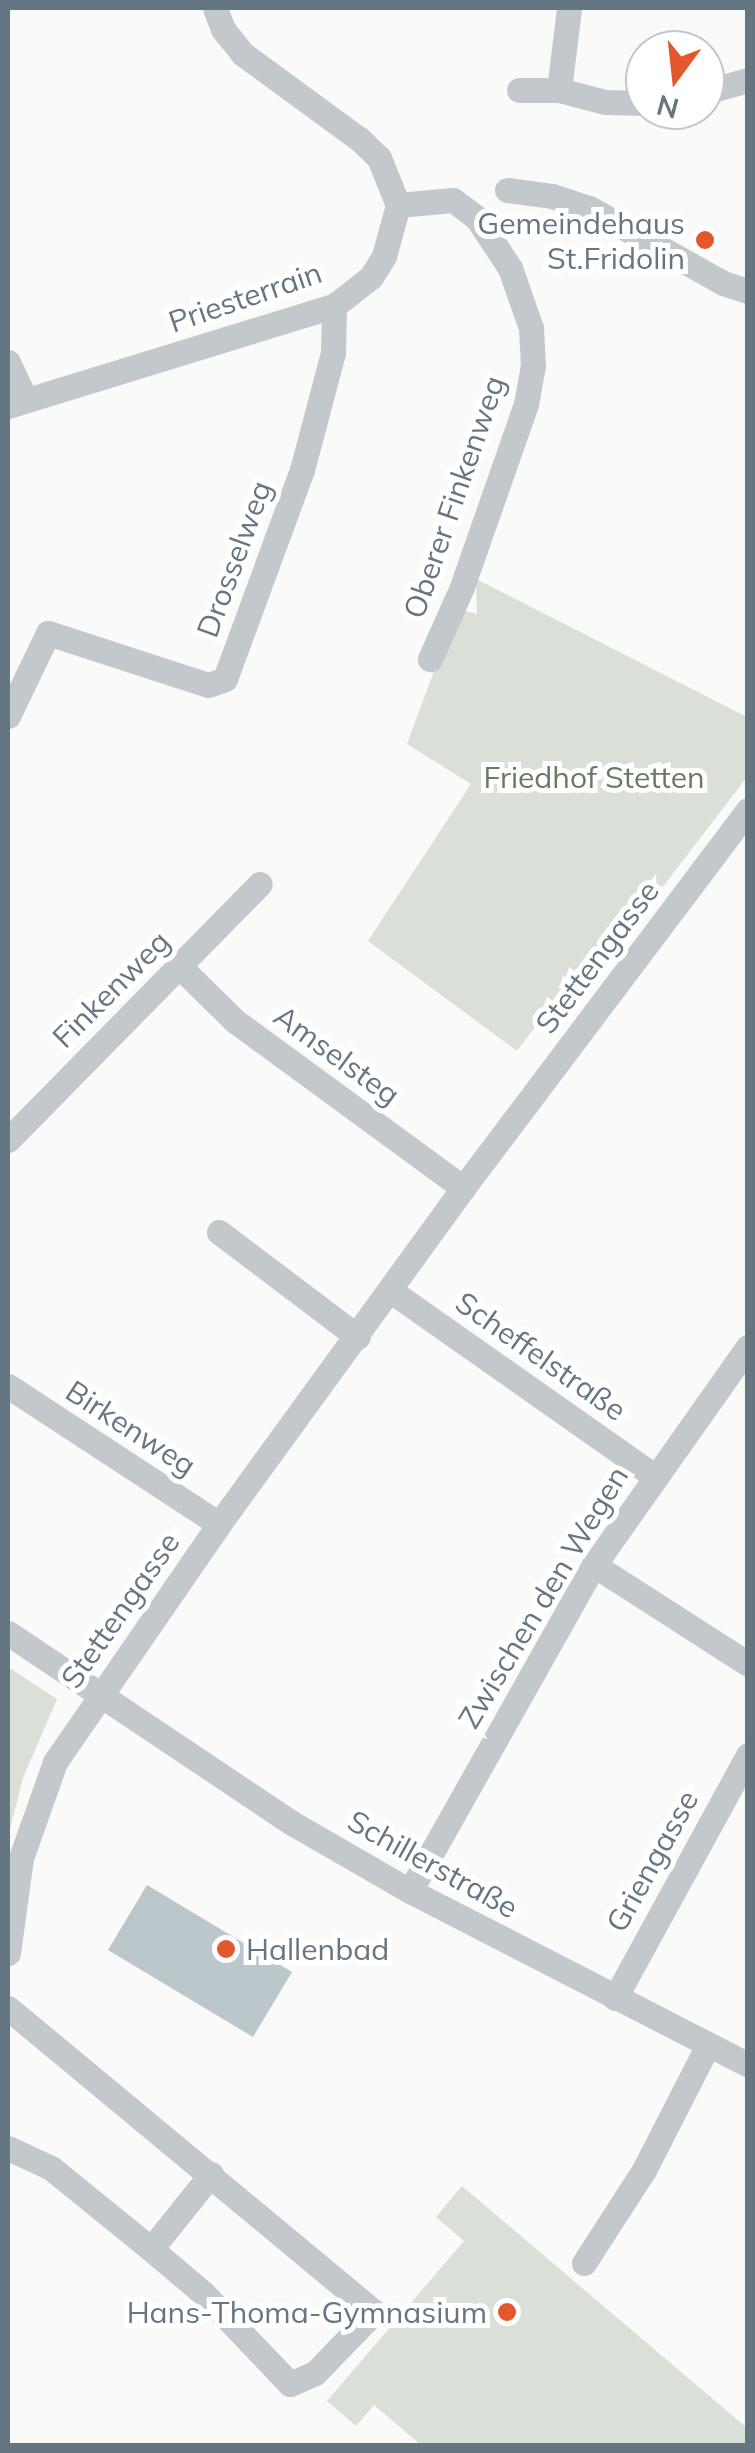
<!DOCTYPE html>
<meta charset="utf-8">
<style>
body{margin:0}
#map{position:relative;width:755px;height:2453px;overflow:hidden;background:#fafaf8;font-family:Mulish,sans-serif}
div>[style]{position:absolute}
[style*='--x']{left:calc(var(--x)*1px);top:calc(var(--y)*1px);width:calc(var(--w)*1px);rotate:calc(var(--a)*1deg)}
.green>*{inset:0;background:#dadfd7}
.water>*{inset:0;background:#bbc7cb}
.minor>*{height:25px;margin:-12.5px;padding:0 12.5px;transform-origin:12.5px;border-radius:12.5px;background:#c3c8cc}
.dots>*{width:28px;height:28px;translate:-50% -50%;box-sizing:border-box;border:5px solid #fff;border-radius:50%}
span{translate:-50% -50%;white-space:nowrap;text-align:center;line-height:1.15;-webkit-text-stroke:10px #fff;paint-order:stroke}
.poi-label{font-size:30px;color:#657683}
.right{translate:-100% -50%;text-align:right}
.left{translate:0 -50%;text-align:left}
.street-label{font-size:30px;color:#657683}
.park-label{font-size:30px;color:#687a64}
.frame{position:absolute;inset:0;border:10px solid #657683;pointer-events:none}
.north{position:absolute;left:625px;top:30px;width:100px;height:100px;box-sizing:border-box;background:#fff;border:2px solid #c1c8cd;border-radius:50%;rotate:195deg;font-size:28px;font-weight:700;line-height:40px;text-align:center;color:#657683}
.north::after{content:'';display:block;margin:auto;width:35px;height:45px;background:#e4572e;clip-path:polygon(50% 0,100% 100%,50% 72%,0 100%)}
</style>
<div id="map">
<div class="green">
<div style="clip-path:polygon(476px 579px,747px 717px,747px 777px,602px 966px,583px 963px,517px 1051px,368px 941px,471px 784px,407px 744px,457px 609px,477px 614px)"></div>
<div style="clip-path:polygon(8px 1667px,57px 1699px,23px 1778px,8px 1837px)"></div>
<div style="clip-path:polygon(462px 2186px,747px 2428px,747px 2445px,421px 2445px,374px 2405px,356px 2426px,327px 2401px,464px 2241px,436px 2217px)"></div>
</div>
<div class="water">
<div style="clip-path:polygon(147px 1885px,292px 1972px,253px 2037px,108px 1950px)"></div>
</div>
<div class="minor">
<div style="--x:519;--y:90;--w:40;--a:0"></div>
<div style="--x:559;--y:90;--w:48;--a:14.6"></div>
<div style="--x:605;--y:102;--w:40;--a:1.4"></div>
<div style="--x:559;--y:90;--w:83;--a:-83"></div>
<div style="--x:705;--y:92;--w:45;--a:-15.6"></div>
<div style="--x:507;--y:190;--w:45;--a:7.6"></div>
<div style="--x:552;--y:196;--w:39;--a:18"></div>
<div style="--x:589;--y:208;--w:154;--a:29.2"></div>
<div style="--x:723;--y:283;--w:26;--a:18"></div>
<div style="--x:398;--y:205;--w:55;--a:-5.2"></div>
<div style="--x:453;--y:200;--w:30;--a:37"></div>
<div style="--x:477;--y:218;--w:60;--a:56.6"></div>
<div style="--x:510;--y:268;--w:64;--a:70.7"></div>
<div style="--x:531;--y:328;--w:37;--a:87"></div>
<div style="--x:533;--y:365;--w:40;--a:100"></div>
<div style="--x:526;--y:404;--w:194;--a:109.3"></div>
<div style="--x:462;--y:587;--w:79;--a:114"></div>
<div style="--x:8;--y:362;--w:42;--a:64.7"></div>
<div style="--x:8;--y:406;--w:341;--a:-17.1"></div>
<div style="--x:334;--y:306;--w:47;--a:-38.1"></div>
<div style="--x:371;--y:277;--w:25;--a:-58"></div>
<div style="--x:384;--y:256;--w:53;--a:-74.6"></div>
<div style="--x:398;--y:205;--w:51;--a:-112"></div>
<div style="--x:379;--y:158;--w:28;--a:-136"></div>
<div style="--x:359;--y:139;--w:144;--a:-143.8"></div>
<div style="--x:243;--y:54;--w:32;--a:-129"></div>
<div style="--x:223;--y:29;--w:22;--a:-111"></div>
<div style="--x:8;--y:716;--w:92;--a:-64.3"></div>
<div style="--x:48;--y:633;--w:168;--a:18"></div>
<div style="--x:208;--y:685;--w:18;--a:-19"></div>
<div style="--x:225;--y:679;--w:223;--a:-69.8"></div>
<div style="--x:302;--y:470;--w:121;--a:-75.2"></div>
<div style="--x:333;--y:353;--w:47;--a:-88.8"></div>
<div style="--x:180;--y:967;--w:77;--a:44.5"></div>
<div style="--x:235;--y:1021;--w:283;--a:36.2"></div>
<div style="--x:8;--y:1140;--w:359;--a:-45.5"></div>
<div style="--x:219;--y:1232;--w:174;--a:37.1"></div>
<div style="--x:391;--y:1291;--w:320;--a:35.1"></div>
<div style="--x:8;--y:1386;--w:252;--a:33.2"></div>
<div style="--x:594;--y:1565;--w:183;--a:32.7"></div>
<div style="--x:8;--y:1633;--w:342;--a:33.8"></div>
<div style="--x:292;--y:1823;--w:136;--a:30"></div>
<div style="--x:410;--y:1891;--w:380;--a:27.2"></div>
<div style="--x:410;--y:1891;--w:374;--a:-60.6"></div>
<div style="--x:594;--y:1565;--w:267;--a:-54.8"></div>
<div style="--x:8;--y:1953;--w:96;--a:-82.2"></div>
<div style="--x:21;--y:1858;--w:102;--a:-70.5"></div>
<div style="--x:55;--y:1762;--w:289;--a:-55.4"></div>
<div style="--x:219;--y:1524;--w:415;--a:-54"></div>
<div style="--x:463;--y:1188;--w:473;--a:-53"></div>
<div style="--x:615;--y:1998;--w:277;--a:-61.3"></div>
<div style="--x:8;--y:2008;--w:476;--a:39.7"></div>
<div style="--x:374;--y:2312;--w:85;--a:134"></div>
<div style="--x:315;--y:2373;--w:27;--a:156"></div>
<div style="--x:290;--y:2384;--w:126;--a:-133.7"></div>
<div style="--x:203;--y:2293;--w:68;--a:-139.8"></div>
<div style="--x:151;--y:2249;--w:129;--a:-141"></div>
<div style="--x:51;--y:2168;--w:47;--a:-155.1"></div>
<div style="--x:151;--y:2249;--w:96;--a:-51.3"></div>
<div style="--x:584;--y:2263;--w:111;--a:-57.2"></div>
<div style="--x:644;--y:2170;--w:140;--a:-62.9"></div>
</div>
<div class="dots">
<div style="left:705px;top:240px;background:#e4572e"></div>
<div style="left:226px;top:1949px;background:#e4572e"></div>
<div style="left:507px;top:2312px;background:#e4572e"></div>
</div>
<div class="poi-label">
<span class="right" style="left:685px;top:240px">Gemeindehaus<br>St.Fridolin</span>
<span class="left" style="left:246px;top:1949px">Hallenbad</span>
<span class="right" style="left:487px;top:2312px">Hans-Thoma-Gymnasium</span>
</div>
<div class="street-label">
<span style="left:245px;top:297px;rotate:-19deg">Priesterrain</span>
<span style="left:454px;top:497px;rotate:-71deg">Oberer Finkenweg</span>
<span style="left:234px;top:559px;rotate:-70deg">Drosselweg</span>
<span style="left:597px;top:957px;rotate:-53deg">Stettengasse</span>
<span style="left:111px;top:989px;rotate:-45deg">Finkenweg</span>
<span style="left:337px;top:1055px;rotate:36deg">Amselsteg</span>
<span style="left:541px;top:1356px;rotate:35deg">Scheffelstraße</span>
<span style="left:131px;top:1428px;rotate:33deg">Birkenweg</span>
<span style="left:543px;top:1597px;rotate:-59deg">Zwischen den Wegen</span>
<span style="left:120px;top:1610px;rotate:-55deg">Stettengasse</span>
<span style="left:652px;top:1861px;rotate:-61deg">Griengasse</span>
<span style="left:433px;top:1864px;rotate:29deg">Schillerstraße</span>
</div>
<div class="park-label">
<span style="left:594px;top:777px">Friedhof Stetten</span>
</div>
<div class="frame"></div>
<div class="north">N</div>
</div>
